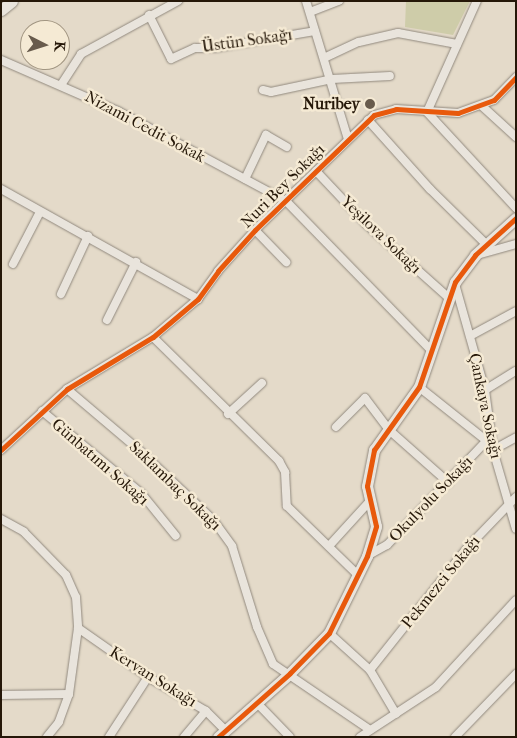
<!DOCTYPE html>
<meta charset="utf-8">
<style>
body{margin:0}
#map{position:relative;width:517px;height:738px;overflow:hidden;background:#e4dac9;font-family:"IM FELL French Canon",serif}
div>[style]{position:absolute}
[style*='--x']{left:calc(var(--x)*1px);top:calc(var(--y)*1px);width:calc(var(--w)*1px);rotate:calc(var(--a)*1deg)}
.green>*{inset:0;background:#cecca9}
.roads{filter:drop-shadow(0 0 1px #91897e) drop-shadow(0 0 1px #91897e)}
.street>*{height:8px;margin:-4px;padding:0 4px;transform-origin:4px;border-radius:4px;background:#e9e4dc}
.secondary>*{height:11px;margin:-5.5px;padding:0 5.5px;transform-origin:5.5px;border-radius:5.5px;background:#e9e4dc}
.cycleway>*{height:5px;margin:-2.5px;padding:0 2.5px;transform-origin:2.5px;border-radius:2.5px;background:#e8590c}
.dots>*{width:14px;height:14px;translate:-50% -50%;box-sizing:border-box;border:2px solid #f5ead4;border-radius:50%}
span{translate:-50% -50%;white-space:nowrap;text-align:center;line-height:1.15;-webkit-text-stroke:5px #f5ead4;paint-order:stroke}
.street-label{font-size:16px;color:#251708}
.poi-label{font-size:16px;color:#251708;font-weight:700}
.right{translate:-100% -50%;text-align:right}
.frame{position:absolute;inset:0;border:2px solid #251708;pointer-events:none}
.north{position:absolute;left:20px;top:20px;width:50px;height:50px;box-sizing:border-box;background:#f5ead4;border:1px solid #a29682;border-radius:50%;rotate:95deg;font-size:14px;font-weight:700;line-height:20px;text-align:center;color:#251708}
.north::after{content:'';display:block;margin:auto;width:18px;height:22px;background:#685b4c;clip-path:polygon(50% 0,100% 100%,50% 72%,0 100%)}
</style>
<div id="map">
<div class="green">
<div style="clip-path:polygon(406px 1px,470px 1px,453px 35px,405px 27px)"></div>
</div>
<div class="roads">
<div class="street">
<div style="--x:306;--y:1;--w:144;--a:73.1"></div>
<div style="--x:310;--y:12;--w:31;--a:-21"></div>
<div style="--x:149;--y:15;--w:49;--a:63.4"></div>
<div style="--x:171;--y:59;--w:26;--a:-25"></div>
<div style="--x:195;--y:48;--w:20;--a:0"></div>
<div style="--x:215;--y:48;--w:101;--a:-9.6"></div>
<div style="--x:324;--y:58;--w:38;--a:-25"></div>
<div style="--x:359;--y:42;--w:40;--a:-13"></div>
<div style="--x:398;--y:33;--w:60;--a:10.6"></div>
<div style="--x:1;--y:60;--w:128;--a:23.6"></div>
<div style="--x:118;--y:111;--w:191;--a:28.2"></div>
<div style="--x:286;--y:201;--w:208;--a:45.8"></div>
<div style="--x:61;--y:85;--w:37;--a:-57"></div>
<div style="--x:81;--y:54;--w:111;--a:-28.7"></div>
<div style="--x:263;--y:90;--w:8;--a:14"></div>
<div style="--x:271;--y:92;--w:62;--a:-12"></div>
<div style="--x:332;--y:79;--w:58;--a:-3"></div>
<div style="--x:482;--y:106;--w:46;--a:42.4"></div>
<div style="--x:427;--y:112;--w:131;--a:47.2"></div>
<div style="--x:427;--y:112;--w:122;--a:-65.8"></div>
<div style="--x:368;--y:120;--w:93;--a:48.1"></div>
<div style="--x:430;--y:189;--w:80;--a:44.5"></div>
<div style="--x:316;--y:171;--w:73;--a:46.7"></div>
<div style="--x:366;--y:224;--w:110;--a:41.7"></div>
<div style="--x:245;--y:179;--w:49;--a:-64.5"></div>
<div style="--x:266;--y:135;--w:24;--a:30"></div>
<div style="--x:1;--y:189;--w:226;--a:29.2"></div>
<div style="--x:255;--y:230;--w:45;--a:45.9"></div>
<div style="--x:477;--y:255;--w:41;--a:-15.8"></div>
<div style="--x:13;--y:264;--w:59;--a:-62.6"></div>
<div style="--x:455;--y:284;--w:110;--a:74.2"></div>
<div style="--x:485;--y:390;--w:61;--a:82.4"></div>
<div style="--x:493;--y:450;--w:82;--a:73.8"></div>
<div style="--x:61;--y:294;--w:64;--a:-65"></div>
<div style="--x:107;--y:320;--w:65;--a:-63.4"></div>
<div style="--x:470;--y:336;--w:52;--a:-28.5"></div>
<div style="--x:153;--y:337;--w:177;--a:44.5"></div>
<div style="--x:279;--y:461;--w:13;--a:61"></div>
<div style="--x:285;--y:472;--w:34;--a:87"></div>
<div style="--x:287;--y:506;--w:98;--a:44.2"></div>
<div style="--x:419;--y:387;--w:87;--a:38.5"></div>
<div style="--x:67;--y:389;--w:94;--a:40.3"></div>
<div style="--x:139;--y:450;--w:103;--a:43.4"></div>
<div style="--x:214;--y:521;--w:31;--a:54"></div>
<div style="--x:232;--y:546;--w:85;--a:72.8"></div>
<div style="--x:257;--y:627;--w:40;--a:66.6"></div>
<div style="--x:273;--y:664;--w:117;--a:34.2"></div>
<div style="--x:485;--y:390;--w:36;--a:-32"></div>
<div style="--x:42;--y:411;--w:129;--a:39.6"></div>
<div style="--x:141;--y:493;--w:55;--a:50.9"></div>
<div style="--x:228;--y:414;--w:46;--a:-42.4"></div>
<div style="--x:336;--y:427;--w:41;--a:-45"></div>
<div style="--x:365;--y:398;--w:39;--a:53"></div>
<div style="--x:388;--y:429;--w:81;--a:41.5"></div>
<div style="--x:1;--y:450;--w:90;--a:-42.7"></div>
<div style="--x:67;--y:389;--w:100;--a:-31.2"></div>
<div style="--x:153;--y:337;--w:59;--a:-40.2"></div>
<div style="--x:198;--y:299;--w:34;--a:-54"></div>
<div style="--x:218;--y:271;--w:55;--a:-47.9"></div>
<div style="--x:255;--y:230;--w:165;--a:-44"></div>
<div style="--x:374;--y:115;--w:23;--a:-15"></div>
<div style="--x:396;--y:109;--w:62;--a:3.7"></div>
<div style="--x:458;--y:113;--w:38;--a:-20"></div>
<div style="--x:494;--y:100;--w:32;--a:-46"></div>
<div style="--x:493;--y:450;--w:26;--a:-29"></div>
<div style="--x:1;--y:519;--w:26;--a:29"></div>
<div style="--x:24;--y:532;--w:60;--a:45.7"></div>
<div style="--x:66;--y:575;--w:24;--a:66"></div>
<div style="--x:76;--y:597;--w:31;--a:86"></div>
<div style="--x:78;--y:628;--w:67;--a:97.8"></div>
<div style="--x:69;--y:694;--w:30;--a:110"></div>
<div style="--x:59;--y:722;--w:19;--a:129"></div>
<div style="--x:329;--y:546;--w:61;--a:-47.7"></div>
<div style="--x:367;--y:556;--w:23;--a:-29"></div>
<div style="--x:387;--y:545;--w:151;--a:-46.3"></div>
<div style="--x:78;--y:628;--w:85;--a:35"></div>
<div style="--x:148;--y:677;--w:67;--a:30.4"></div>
<div style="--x:206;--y:711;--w:27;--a:45"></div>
<div style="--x:329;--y:633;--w:55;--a:42.1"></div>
<div style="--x:370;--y:670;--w:51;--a:59.4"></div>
<div style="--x:370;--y:670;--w:157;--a:-51.5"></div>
<div style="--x:468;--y:547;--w:69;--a:-46.2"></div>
<div style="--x:1;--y:695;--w:68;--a:-0.8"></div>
<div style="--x:257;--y:703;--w:47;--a:45.9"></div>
<div style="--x:109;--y:737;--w:72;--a:-57"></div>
<div style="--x:184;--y:737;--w:34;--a:-50"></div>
<div style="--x:360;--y:737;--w:91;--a:-33.3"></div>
<div style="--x:436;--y:687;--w:118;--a:-47.4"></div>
<div style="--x:455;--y:737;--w:88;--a:-45.9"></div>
</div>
<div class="secondary">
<div style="--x:1;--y:10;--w:14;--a:-39"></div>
<div style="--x:218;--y:737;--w:96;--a:-41.6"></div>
<div style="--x:290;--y:673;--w:56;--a:-45.7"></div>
<div style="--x:329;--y:633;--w:86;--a:-63.7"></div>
<div style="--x:367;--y:556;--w:31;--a:-73"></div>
<div style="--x:376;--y:526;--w:41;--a:-102.7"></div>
<div style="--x:367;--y:486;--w:37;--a:-79"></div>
<div style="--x:374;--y:450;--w:77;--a:-54.5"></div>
<div style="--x:419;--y:387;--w:111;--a:-71.1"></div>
<div style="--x:455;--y:282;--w:34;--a:-53"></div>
<div style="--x:475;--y:255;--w:55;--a:-42.1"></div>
</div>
</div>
<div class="cycleway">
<div style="--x:1;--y:450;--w:90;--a:-42.7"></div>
<div style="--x:67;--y:389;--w:100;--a:-31.2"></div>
<div style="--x:153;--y:337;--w:59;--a:-40.2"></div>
<div style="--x:198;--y:299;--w:34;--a:-54"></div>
<div style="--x:218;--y:271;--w:55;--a:-47.9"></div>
<div style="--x:255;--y:230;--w:165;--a:-44"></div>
<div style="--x:374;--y:115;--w:23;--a:-15"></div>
<div style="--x:396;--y:109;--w:62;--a:3.7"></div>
<div style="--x:458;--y:113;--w:38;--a:-20"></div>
<div style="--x:494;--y:100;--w:32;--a:-46"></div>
<div style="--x:218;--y:737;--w:96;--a:-41.6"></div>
<div style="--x:290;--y:673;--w:56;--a:-45.7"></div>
<div style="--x:329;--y:633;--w:86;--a:-63.7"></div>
<div style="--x:367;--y:556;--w:31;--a:-73"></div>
<div style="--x:376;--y:526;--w:41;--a:-102.7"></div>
<div style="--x:367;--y:486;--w:37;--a:-79"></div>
<div style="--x:374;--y:450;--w:77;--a:-54.5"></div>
<div style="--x:419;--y:387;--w:111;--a:-71.1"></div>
<div style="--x:455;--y:282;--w:34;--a:-53"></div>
<div style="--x:475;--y:255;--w:55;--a:-42.1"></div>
</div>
<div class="dots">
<div style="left:370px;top:104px;background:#685b4c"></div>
</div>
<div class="street-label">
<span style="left:247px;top:41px;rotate:-8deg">Üstün Sokağı</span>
<span style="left:145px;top:127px;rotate:28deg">Nizami Cedit Sokak</span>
<span style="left:283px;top:186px;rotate:-45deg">Nuri Bey Sokağı</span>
<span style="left:381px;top:235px;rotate:44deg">Yeşilova Sokağı</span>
<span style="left:485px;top:406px;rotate:78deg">Çankaya Sokağı</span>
<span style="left:100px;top:462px;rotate:41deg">Günbatımı Sokağı</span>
<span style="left:175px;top:486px;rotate:44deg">Saklambaç Sokağı</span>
<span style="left:431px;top:499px;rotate:-46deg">Okulyolu Sokağı</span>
<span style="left:441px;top:582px;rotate:-51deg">Pekmezci Sokağı</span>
<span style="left:153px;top:677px;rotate:32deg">Kervan Sokağı</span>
</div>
<div class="poi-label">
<span class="right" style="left:360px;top:104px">Nuribey</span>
</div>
<div class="frame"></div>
<div class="north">K</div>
</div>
